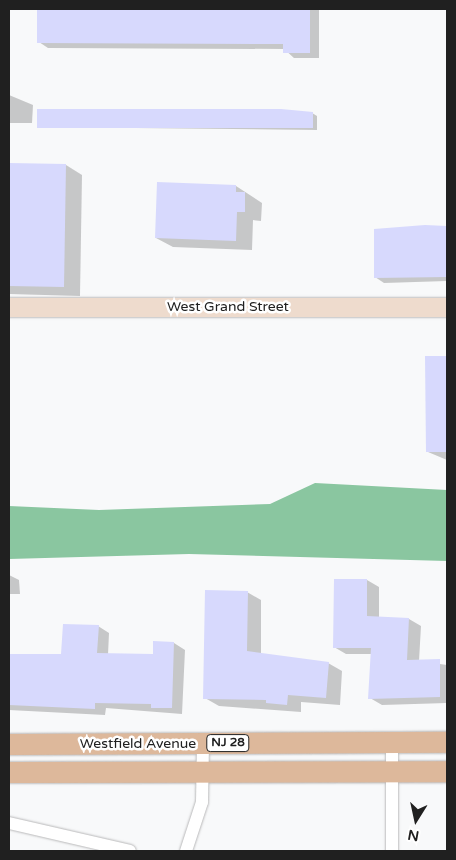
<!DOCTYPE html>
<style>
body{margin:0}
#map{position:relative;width:456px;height:860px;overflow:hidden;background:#f8f9fa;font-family:"Varela Round",sans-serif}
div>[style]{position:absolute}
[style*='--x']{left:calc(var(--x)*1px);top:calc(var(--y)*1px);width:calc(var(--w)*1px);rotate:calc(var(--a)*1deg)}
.forest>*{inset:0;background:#8ac6a0}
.shadow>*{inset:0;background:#0003}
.building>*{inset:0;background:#d7d9fd}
.roads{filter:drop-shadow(0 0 1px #b9b9ba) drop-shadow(0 0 1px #b9b9ba)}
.street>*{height:12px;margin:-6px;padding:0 6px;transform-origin:6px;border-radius:6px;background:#fff}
.secondary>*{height:19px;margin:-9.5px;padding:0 9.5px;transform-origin:9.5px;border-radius:9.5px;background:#eedbcd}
.primary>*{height:21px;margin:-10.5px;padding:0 10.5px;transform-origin:10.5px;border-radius:10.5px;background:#ddb89b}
span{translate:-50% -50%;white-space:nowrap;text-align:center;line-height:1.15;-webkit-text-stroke:5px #fff;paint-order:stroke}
.shield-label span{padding:1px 4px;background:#fff;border:1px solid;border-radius:4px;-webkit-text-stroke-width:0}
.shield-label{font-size:12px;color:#202020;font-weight:700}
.street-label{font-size:14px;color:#202020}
.frame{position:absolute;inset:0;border:10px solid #202020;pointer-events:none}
.north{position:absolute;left:391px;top:795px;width:50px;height:50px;-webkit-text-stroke:4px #fff;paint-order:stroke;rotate:190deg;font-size:14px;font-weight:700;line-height:20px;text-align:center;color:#202020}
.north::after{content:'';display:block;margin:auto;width:18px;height:22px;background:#202020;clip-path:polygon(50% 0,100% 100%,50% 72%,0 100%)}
</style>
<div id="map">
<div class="forest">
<div style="clip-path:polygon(315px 483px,447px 490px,447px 561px,189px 554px,9px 559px,9px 506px,99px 510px,270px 504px)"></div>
</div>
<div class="shadow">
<div style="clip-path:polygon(38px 9px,319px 9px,319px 58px,294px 58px,284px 49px,48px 48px,39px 42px)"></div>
<div style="clip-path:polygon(9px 95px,33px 105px,32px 123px,9px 123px)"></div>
<div style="clip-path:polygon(312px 113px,317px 116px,317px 130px,38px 127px)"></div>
<div style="clip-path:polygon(9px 164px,66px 165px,82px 175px,80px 296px,9px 294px)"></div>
<div style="clip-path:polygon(236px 186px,262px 203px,261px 221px,253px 220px,252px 250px,173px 247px,156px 238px)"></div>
<div style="clip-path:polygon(447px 229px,447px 281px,384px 283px,375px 277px,375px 230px)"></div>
<div style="clip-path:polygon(427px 357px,447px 357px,447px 460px,428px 452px)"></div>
<div style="clip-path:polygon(9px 575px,19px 580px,20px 594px,9px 594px)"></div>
<div style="clip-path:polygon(367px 580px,379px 587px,379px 618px,409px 619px,421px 626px,419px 661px,447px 665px,447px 703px,382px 705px,370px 698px,372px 654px,346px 654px,334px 647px)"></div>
<div style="clip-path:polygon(247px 592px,261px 600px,261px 654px,328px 663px,342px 671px,340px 705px,301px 702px,301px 712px,219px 706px,205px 698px)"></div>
<div style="clip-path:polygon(98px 626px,109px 633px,108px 655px,154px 655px,174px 643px,185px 650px,182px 714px,106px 708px,105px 715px,9px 710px,9px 655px,62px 655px)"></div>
</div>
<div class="building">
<div style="clip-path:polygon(37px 9px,310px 9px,310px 53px,283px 53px,283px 44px,37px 43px)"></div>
<div style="clip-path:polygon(37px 109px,281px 109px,313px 112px,313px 128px,37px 128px)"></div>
<div style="clip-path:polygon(9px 163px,66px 164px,64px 287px,9px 286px)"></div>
<div style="clip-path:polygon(157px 182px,236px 185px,236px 192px,245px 192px,245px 212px,237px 212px,236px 241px,155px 238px)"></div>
<div style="clip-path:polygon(425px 225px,447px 226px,447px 277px,374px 278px,374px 229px)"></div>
<div style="clip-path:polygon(425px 356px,447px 356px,447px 452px,426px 452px)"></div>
<div style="clip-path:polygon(334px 579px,367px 579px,367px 616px,409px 618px,407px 660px,440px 659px,440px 697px,368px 699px,371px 648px,333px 648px)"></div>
<div style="clip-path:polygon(205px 590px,248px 591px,247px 651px,329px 662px,326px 698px,288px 695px,287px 705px,266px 703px,266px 700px,203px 699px)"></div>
<div style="clip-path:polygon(63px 624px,99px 625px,97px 653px,153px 654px,153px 641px,174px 642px,172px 708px,151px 708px,151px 704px,95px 703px,95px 709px,9px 705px,9px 654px,61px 654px)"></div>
</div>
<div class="roads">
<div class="street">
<div style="--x:392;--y:743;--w:108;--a:90"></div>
<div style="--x:9;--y:823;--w:124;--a:13"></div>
<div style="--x:186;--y:851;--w:52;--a:-71.9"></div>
<div style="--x:202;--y:802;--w:59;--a:-89"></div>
</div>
<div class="secondary">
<div style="--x:9;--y:307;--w:438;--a:0"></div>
</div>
<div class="primary">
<div style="--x:9;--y:744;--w:438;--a:-0.3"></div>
<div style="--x:9;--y:772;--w:438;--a:-0.1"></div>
</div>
</div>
<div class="shield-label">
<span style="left:228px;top:743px">NJ 28</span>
</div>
<div class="street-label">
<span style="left:228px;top:307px">West Grand Street</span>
<span style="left:138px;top:744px">Westfield Avenue</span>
</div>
<div class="frame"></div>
<div class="north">N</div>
</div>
